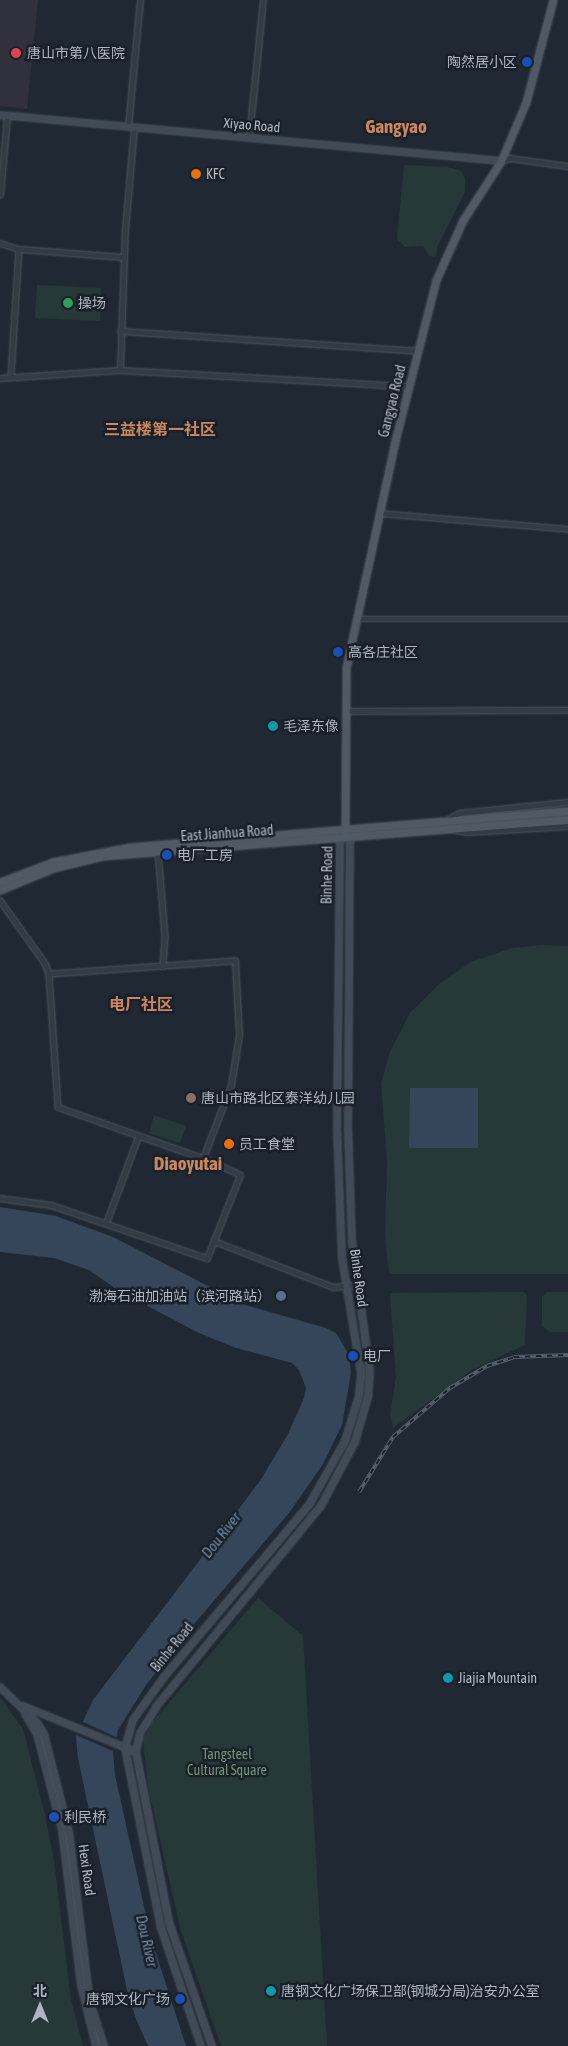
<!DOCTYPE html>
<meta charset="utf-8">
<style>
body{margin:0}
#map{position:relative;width:568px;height:2046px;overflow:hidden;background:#202933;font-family:"Asap Condensed","Noto Sans SC",sans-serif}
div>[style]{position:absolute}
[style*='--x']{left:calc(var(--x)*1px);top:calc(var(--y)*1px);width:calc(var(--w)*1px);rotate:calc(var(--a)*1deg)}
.medical>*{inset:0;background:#30313c}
.green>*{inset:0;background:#263938}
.water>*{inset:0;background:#35465a}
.pier>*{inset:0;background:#202933}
.roads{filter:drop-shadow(0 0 1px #4e565f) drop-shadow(0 0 1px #4e565f)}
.street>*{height:4.5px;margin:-2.25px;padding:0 2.25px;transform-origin:2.25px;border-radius:2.25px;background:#333b44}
.secondary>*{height:6px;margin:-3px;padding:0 3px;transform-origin:3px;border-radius:3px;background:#414b57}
.primary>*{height:7px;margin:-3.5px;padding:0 3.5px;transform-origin:3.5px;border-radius:3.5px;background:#515a64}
.rail>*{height:4px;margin-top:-2px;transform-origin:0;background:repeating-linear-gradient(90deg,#192029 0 5.5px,#57626d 0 11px);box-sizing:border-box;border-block:1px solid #57626d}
.dots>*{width:14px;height:14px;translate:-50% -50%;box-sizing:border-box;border:2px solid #192029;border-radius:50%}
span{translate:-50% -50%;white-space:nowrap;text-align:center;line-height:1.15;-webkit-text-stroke:5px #192029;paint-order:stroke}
.poi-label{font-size:14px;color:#adb6c1}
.left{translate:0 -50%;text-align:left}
.right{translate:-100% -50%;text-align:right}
.street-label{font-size:14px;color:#adb6c1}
.park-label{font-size:14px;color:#6f9575}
.water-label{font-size:15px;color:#7089a4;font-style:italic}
.quarter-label{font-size:16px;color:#ca875f;font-weight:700}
.district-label{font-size:19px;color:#ca875f;font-weight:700}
.north{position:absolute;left:15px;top:1981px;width:50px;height:50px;-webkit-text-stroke:4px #192029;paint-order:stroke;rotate:0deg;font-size:14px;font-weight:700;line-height:20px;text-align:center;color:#adb6c1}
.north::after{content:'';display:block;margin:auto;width:18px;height:22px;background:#adb6c1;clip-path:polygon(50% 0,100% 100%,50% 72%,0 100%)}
</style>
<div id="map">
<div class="medical">
<div style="clip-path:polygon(0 0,38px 0,27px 109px,0 106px)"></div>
</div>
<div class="green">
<div style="clip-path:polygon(404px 165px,448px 167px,461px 171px,465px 178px,465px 192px,437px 247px,436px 257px,429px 256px,423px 246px,405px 247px,397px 239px)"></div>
<div style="clip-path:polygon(37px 285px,101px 288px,100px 321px,35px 318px)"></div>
<div style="clip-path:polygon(543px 945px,568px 946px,568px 1274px,389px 1274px,385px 1235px,387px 1161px,381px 1083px,390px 1052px,410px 1013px,440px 983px,471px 962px,512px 948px)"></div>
<div style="clip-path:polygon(154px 1115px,186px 1126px,180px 1143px,149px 1133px)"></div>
<div style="clip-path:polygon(523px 1292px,527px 1295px,525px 1345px,473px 1369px,393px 1428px,390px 1415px,396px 1377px,390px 1293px)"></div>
<div style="clip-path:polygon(547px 1292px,568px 1292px,568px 1332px,550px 1332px,542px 1326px,542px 1297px)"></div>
<div style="clip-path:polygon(258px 1598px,303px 1636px,327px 2046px,221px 2046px,181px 1931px,148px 1787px,143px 1739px,151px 1724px)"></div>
<div style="clip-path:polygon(0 1697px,23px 1729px,45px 1815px,54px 1861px,71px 2000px,83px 2046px,0 2046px)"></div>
</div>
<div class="water">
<div style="clip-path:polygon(410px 1088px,478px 1088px,478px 1148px,409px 1148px)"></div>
<div style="clip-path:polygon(0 1207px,56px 1216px,113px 1237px,245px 1305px,326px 1328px,336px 1333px,349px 1355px,351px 1373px,342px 1425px,323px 1464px,289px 1513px,194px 1624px,146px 1685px,118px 1730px,113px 1752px,115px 1775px,151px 1938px,186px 2046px,148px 2046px,136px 2019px,127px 1990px,78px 1758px,76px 1736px,93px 1700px,260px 1481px,288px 1434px,304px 1398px,306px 1388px,299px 1370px,292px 1363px,236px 1348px,199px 1333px,119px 1291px,89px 1270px,54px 1258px,0 1252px)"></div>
</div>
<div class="pier">
<div style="clip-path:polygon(79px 1720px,118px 1738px,113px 1751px,74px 1734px)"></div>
</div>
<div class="roads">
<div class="street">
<div style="--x:128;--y:127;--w:128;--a:-84.6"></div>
<div style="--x:249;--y:137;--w:138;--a:-84.2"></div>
<div style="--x:501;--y:161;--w:9;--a:-18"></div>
<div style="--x:510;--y:158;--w:59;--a:7.9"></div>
<div style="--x:0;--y:195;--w:79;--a:-84.9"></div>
<div style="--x:0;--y:243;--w:20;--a:18"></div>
<div style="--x:19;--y:249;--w:128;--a:93.6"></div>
<div style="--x:19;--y:249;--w:105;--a:4.4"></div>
<div style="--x:120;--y:331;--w:299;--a:3.8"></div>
<div style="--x:120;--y:370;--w:140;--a:-88"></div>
<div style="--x:125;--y:230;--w:103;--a:-85"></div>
<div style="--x:0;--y:378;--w:120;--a:-3.8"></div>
<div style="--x:120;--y:370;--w:289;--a:3.2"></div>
<div style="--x:379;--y:513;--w:190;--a:4.8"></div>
<div style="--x:356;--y:619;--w:212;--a:0"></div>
<div style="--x:346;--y:711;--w:222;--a:-0.3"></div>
<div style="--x:447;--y:820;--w:14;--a:-30"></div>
<div style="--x:459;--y:813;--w:110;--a:-5.8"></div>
<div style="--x:455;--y:830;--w:12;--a:9"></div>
<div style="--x:467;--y:832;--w:101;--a:-3.4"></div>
<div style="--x:158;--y:851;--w:86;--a:85.3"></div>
<div style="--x:165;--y:937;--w:29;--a:94"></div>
<div style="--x:0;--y:900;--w:77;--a:54.5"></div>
<div style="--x:45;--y:963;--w:12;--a:70"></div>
<div style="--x:49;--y:974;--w:133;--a:86.1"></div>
<div style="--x:58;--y:1107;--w:154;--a:19.4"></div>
<div style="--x:203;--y:1158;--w:78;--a:-69"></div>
<div style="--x:231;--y:1085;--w:51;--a:-80.9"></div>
<div style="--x:239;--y:1035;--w:74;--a:-93.1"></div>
<div style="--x:235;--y:961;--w:186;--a:176"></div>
<div style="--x:0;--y:1198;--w:51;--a:7.8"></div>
<div style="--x:51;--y:1205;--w:165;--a:18.8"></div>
<div style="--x:207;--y:1258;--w:89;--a:-68.3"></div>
<div style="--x:240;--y:1175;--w:41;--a:-155.3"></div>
<div style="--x:106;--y:1223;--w:92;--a:-69.6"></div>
<div style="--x:214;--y:1241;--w:128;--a:21.1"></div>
<div style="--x:333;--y:1287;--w:25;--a:-5"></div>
</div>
<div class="secondary">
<div style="--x:0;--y:115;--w:503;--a:5.25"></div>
<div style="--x:0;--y:1687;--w:53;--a:44.2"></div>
<div style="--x:38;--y:1724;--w:12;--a:59"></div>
<div style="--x:44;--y:1734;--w:101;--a:75.7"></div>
<div style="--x:69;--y:1832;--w:171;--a:83"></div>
<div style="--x:90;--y:2002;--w:46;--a:72.3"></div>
<div style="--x:23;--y:1706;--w:122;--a:22.2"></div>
<div style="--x:25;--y:1714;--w:23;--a:59"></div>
<div style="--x:37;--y:1734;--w:99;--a:75.4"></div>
<div style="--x:62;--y:1830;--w:156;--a:83"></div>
<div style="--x:81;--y:1985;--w:63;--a:76.2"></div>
<div style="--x:201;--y:2046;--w:125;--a:-108.7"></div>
<div style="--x:161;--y:1928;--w:184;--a:-101.3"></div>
<div style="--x:125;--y:1748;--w:29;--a:-74"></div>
<div style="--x:133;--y:1720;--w:53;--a:-54.2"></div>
<div style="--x:164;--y:1677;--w:225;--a:-49.9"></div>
<div style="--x:309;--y:1505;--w:73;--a:-60.6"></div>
<div style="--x:345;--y:1441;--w:47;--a:-72.7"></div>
<div style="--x:359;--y:1396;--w:23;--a:-85"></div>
<div style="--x:361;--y:1373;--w:117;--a:-99.4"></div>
<div style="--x:342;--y:1258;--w:130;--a:-92.2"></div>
<div style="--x:337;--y:1128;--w:290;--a:-89.4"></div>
<div style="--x:340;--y:838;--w:9;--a:-54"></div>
<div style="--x:345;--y:831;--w:11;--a:63"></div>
<div style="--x:350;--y:841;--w:286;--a:90.4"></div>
<div style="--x:348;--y:1127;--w:115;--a:88"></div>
<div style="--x:352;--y:1242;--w:130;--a:82.1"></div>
<div style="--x:370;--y:1371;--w:26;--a:94"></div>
<div style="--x:368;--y:1397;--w:47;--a:106.1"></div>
<div style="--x:355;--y:1442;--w:72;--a:118"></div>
<div style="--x:321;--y:1506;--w:255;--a:129.4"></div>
<div style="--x:159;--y:1703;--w:36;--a:122"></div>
<div style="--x:140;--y:1734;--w:18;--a:103"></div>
<div style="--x:136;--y:1752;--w:173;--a:79"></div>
<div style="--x:169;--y:1922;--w:131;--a:70.9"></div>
</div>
<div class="primary">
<div style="--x:345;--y:831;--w:163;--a:-89.6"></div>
<div style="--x:346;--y:668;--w:232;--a:-77.8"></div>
<div style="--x:395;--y:441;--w:166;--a:-75.7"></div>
<div style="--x:436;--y:280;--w:66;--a:-65.8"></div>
<div style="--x:463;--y:220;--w:70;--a:-57.2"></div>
<div style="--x:501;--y:161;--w:64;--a:-67"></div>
<div style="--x:526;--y:102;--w:106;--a:-75.2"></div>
<div style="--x:0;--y:882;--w:56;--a:-21"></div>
<div style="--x:52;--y:862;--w:78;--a:-11"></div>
<div style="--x:129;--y:847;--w:440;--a:-4.7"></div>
<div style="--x:0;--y:890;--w:57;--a:-22.5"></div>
<div style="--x:53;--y:868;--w:51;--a:-13.5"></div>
<div style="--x:103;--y:856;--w:466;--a:-4.5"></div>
</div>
</div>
<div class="rail">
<div style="--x:359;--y:1492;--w:65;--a:-58.3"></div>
<div style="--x:393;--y:1437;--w:75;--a:-40.7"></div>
<div style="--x:450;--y:1388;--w:43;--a:-30.7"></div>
<div style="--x:487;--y:1366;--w:28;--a:-18"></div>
<div style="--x:514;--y:1357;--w:54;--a:-2.1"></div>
</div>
<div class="dots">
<div style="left:16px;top:53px;background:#e0444e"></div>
<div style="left:527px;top:62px;background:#1a4fb4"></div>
<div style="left:196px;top:174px;background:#e8710a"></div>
<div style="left:68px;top:303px;background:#2e9e5b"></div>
<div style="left:338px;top:652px;background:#1a4fb4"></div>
<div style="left:273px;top:726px;background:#0f9aa8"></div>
<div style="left:167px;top:855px;background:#1a4fb4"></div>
<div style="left:191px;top:1098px;background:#8d6e63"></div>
<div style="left:229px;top:1144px;background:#e8710a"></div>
<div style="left:281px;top:1296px;background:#5c6f8a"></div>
<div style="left:353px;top:1356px;background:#1a4fb4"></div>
<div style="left:448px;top:1678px;background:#0f9aa8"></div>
<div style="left:54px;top:1817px;background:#1a4fb4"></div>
<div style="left:271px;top:1991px;background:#0f9aa8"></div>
<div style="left:180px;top:1999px;background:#1a4fb4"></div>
</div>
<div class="poi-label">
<span class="left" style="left:27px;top:53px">唐山市第八医院</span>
<span class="right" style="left:517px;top:62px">陶然居小区</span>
<span class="left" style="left:206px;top:174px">KFC</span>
<span class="left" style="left:78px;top:303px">操场</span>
<span class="left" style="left:348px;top:652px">高各庄社区</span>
<span class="left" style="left:283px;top:726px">毛泽东像</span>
<span class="left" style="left:177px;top:855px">电厂工房</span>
<span class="left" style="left:201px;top:1098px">唐山市路北区泰洋幼儿园</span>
<span class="left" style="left:239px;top:1144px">员工食堂</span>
<span class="right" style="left:271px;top:1296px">渤海石油加油站（滨河路站）</span>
<span class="left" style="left:363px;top:1356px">电厂</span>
<span class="left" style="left:458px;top:1678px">Jiajia Mountain</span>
<span class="left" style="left:64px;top:1817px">利民桥</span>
<span class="left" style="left:281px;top:1991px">唐钢文化广场保卫部(钢城分局)治安办公室</span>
<span class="right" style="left:170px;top:1999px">唐钢文化广场</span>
</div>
<div class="street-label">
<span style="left:252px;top:125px;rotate:5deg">Xiyao Road</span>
<span style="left:392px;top:401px;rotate:-76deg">Gangyao Road</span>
<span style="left:227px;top:833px;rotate:-4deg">East Jianhua Road</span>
<span style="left:327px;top:875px;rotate:-89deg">Binhe Road</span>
<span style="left:359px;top:1278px;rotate:82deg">Binhe Road</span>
<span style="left:172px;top:1647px;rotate:-51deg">Binhe Road</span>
<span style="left:87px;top:1870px;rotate:82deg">Hexi Road</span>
</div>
<div class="park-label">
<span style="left:227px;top:1762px">Tangsteel<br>Cultural Square</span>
</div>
<div class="water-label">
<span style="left:221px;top:1535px;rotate:-52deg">Dou River</span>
<span style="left:147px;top:1941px;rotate:77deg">Dou River</span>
</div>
<div class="quarter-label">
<span style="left:160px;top:429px">三益楼第一社区</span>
<span style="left:141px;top:1004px">电厂社区</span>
</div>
<div class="district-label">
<span style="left:396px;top:127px">Gangyao</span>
<span style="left:188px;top:1164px">Diaoyutai</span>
</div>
<div class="north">北</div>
</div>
